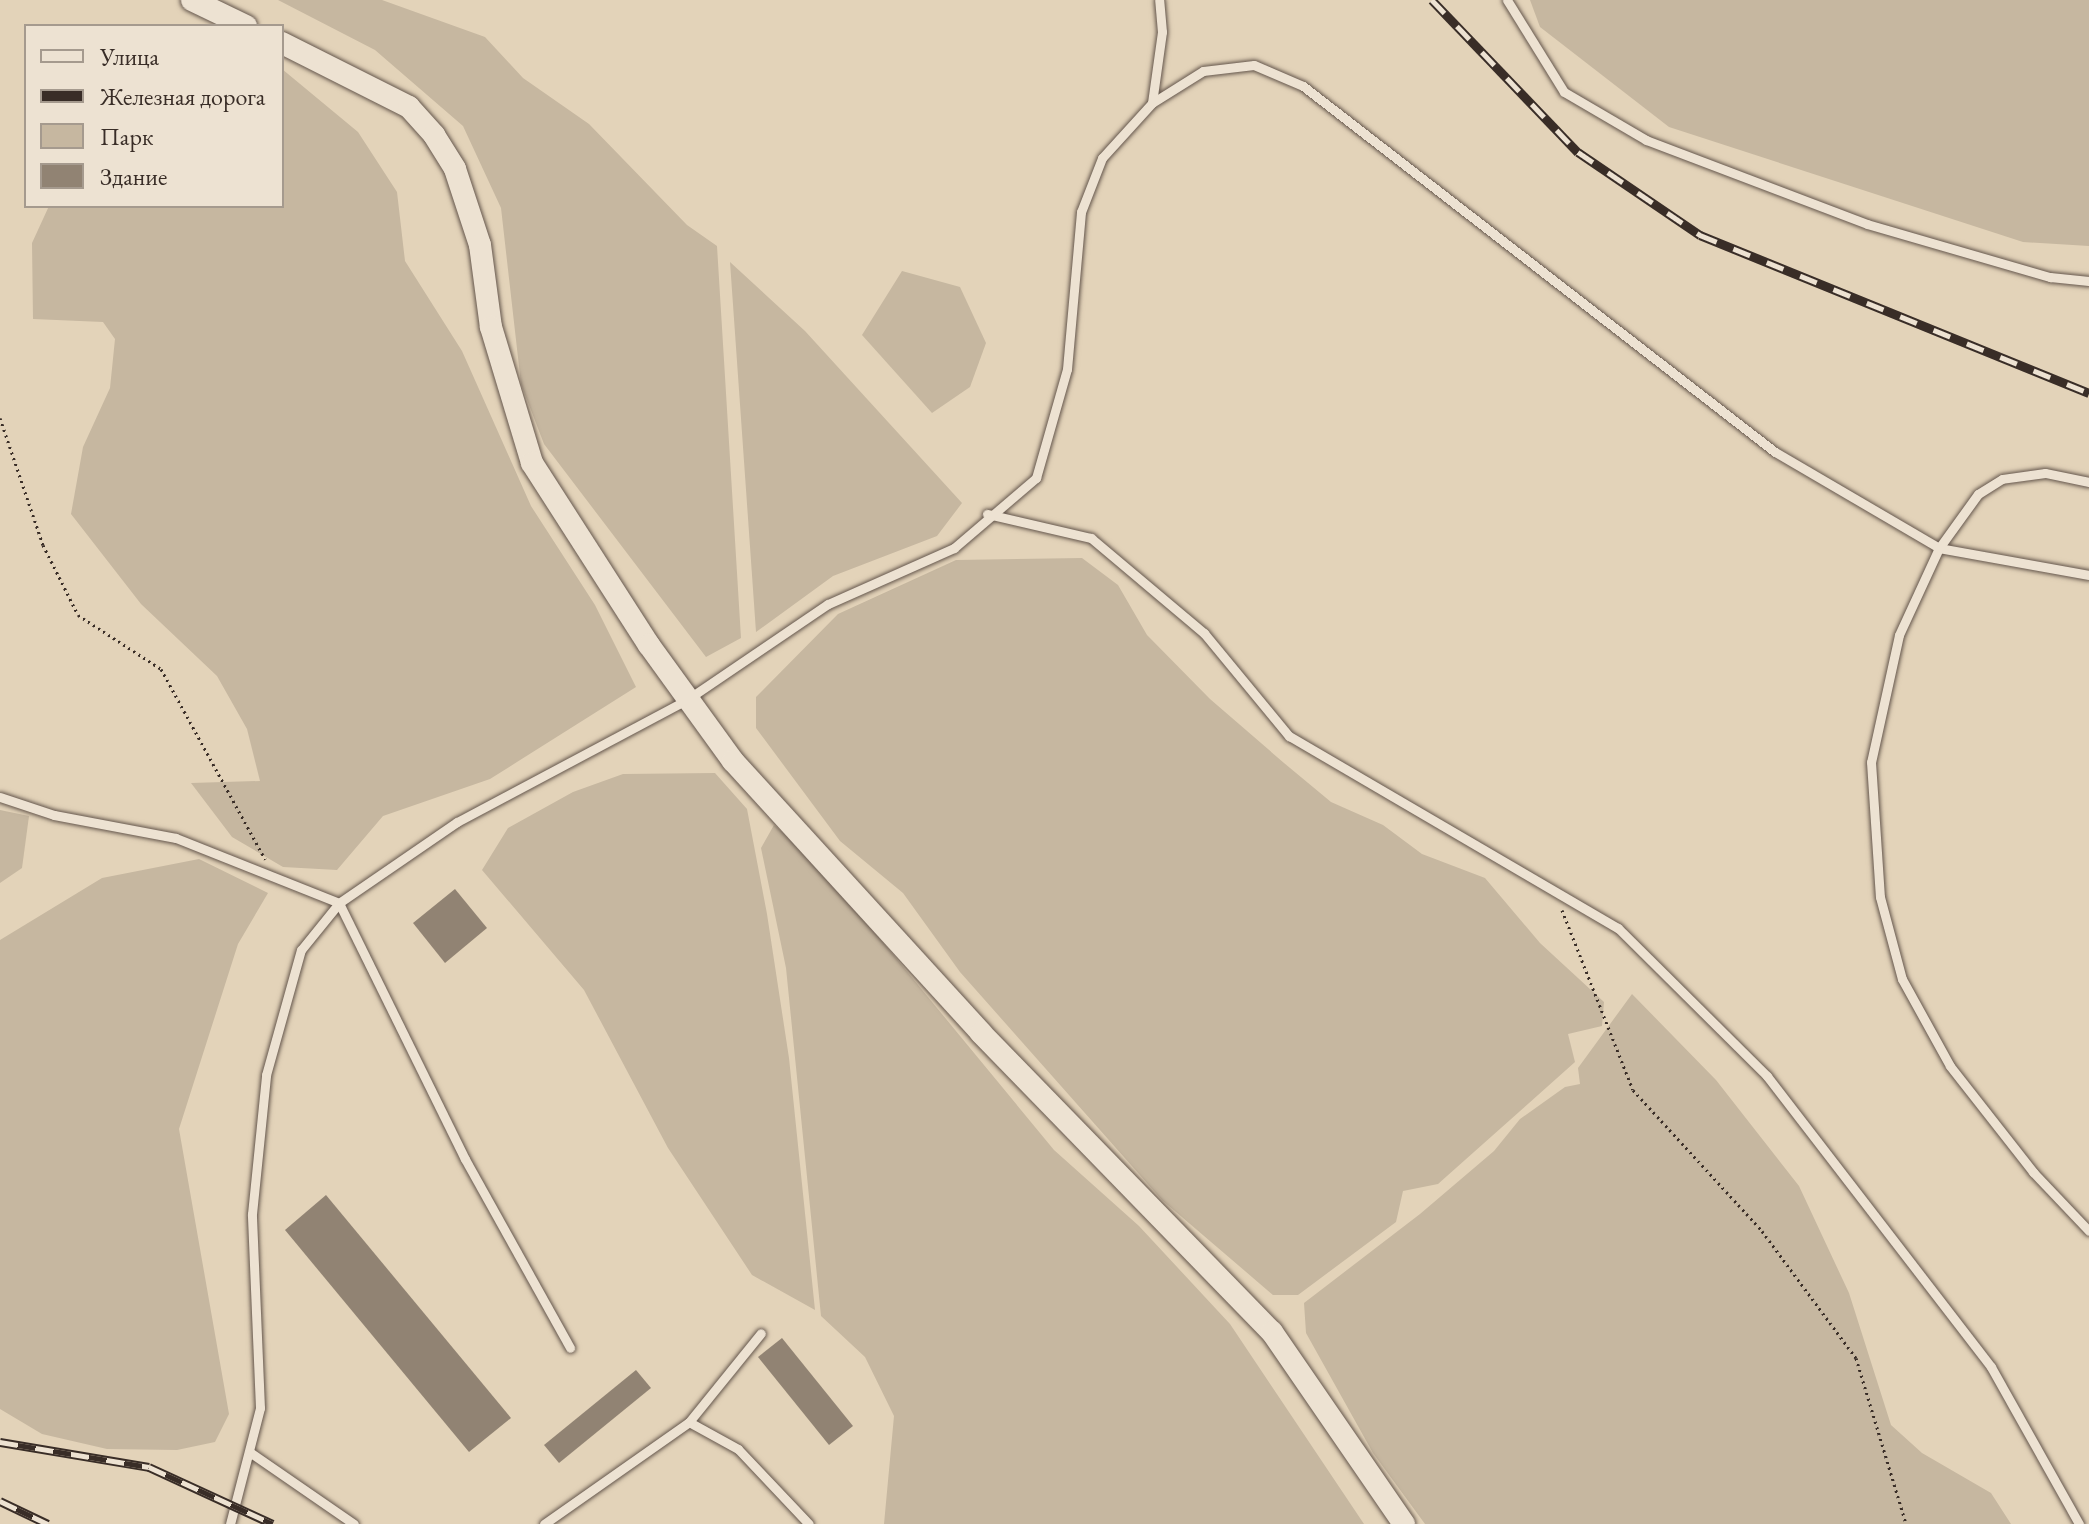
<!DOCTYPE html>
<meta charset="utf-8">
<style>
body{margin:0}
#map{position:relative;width:2089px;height:1524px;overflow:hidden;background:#e3d3b9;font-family:"EB Garamond",serif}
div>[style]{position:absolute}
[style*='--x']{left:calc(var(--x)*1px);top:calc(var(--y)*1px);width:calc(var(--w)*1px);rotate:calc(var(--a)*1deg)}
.green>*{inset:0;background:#c6b7a0}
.building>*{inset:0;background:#918373}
.path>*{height:3px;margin-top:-1.5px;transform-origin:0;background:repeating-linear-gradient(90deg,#392d27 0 2px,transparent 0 6px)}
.roads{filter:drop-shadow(0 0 2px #64564c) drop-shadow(0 0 2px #64564c)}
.service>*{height:9px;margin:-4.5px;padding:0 4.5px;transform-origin:4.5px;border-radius:4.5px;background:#ede2d2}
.tertiary>*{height:22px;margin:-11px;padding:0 11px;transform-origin:11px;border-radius:11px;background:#ede2d2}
.rail>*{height:9px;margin-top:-4.5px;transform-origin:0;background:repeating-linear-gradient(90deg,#ede2d2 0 18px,#392d27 0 36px);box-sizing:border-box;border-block:2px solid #392d27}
span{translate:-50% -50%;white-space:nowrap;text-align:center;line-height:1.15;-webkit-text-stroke:7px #ede2d2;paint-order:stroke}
.legend{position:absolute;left:24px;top:24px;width:260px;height:184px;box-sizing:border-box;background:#ede2d2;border:2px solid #a59a8e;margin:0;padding:10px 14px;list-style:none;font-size:24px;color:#392d27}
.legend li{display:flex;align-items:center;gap:16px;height:40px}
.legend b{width:40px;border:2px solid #a59a8e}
</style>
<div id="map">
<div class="green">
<div style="clip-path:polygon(278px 0,382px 0,485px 37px,523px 78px,589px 124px,687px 225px,717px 246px,741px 638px,706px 657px,544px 444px,521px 384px,501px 208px,463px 126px,375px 50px)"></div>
<div style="clip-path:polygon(1530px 0,2089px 0,2089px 246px,2023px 242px,1669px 127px,1540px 27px)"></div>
<div style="clip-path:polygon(282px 69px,358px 132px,397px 192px,405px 261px,462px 351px,531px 506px,595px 605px,636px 687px,490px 779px,383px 816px,337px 870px,283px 867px,232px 837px,191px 783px,260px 781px,247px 729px,217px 676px,141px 604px,71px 514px,83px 447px,110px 388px,115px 339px,103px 322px,33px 319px,32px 243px,49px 206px,282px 206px)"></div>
<div style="clip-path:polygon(730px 262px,805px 331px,962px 503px,937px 536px,833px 576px,756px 632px)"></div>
<div style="clip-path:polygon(902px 271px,960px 287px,986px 343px,970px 387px,932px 413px,862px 335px)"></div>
<div style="clip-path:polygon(1082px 558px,1118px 585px,1147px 635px,1210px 699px,1284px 763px,1331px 802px,1383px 825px,1422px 854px,1485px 878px,1540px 943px,1604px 1002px,1602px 1026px,1568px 1034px,1575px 1062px,1438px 1184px,1403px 1191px,1396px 1222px,1298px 1295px,1273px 1295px,1162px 1200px,960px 972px,903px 893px,840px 841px,756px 728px,756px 697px,838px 614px,956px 560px)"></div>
<div style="clip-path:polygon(715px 773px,747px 809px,767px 914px,789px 1058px,815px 1310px,752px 1275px,668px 1148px,584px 990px,482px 870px,508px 828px,573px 792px,623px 774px)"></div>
<div style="clip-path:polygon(0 810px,29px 816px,22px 868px,0 883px)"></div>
<div style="clip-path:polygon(774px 825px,820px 866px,1054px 1150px,1139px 1226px,1230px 1324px,1364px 1524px,884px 1524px,894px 1416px,865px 1357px,821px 1316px,786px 968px,761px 848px)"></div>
<div style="clip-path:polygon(199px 859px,268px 893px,238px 944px,179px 1129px,229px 1414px,215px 1442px,177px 1450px,107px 1449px,42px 1434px,0 1409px,0 940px,102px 878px)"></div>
<div style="clip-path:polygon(1632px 994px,1716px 1080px,1799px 1186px,1849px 1293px,1891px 1425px,1922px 1453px,1991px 1493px,2011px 1524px,1425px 1524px,1373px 1453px,1306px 1333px,1304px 1303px,1420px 1214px,1494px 1151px,1520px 1119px,1565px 1087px,1580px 1084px,1578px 1068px)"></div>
</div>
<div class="building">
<div style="clip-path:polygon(455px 889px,487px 928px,445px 963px,413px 923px)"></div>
<div style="clip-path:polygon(326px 1195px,511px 1418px,469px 1452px,285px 1230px)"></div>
<div style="clip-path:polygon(782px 1338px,853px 1426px,829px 1445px,758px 1357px)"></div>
<div style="clip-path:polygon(636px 1370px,651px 1388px,559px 1463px,544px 1445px)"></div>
</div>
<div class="path">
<div style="--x:0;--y:418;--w:134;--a:71.3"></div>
<div style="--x:43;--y:545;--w:78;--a:63.4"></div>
<div style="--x:78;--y:615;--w:99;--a:33"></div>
<div style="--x:161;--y:669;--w:217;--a:61.3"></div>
<div style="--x:1562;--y:910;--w:193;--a:68.5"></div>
<div style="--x:1633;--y:1090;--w:191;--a:47.5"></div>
<div style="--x:1762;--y:1231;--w:158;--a:53.5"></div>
<div style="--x:1856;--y:1358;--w:173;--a:73.2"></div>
</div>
<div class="roads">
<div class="service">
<div style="--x:1507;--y:0;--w:108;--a:58.2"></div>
<div style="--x:1564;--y:92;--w:95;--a:30.3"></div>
<div style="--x:1646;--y:140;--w:236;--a:20.8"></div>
<div style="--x:1867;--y:224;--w:191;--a:16.2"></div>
<div style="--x:2050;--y:277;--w:39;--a:6"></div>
<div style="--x:1152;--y:103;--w:72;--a:-82"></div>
<div style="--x:1162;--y:32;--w:32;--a:-95"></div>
<div style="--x:2089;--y:482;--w:45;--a:-168.4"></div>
<div style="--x:2045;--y:473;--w:43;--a:172.1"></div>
<div style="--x:2002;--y:479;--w:28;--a:148"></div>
<div style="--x:1978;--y:494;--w:67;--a:125.8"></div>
<div style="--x:1939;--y:548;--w:96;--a:114.7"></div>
<div style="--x:1899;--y:635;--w:130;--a:102.4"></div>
<div style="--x:1871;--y:762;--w:135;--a:86.2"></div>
<div style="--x:1880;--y:897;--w:85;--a:75"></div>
<div style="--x:1902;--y:979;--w:99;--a:61.1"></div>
<div style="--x:1950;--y:1066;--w:135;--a:51.9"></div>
<div style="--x:2033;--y:1172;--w:81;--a:46.5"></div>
<div style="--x:987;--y:514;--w:107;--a:13"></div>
<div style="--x:1091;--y:538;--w:148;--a:40.1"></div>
<div style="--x:1204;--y:633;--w:134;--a:50.5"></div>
<div style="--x:1289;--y:736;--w:381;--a:30.3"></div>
<div style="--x:1618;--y:928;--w:210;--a:44.8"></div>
<div style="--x:1767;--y:1076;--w:367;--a:52.4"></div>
<div style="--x:1991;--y:1367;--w:180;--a:60.7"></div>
<div style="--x:0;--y:797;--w:57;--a:18.4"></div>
<div style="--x:54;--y:815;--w:124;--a:10.7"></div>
<div style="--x:176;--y:838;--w:175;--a:21.7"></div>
<div style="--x:339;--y:903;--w:285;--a:63.8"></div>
<div style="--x:465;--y:1159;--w:216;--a:60.9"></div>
<div style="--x:689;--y:1422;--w:56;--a:28.9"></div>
<div style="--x:738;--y:1449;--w:103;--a:46.6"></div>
<div style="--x:251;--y:1453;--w:125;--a:34.6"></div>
<div style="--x:230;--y:1524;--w:120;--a:-75.5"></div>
<div style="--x:260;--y:1408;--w:194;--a:-92.4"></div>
<div style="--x:252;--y:1214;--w:140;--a:-84.2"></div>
<div style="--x:266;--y:1075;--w:130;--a:-74.4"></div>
<div style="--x:301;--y:950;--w:60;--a:-51"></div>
<div style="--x:339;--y:903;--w:143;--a:-34.5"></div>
<div style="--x:457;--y:822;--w:262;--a:-28"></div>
<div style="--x:688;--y:699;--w:169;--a:-34.2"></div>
<div style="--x:828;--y:604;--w:138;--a:-24"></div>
<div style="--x:954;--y:548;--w:108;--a:-40.5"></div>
<div style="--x:1036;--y:478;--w:113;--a:-74.1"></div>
<div style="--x:1067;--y:369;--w:158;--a:-84.9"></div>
<div style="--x:1081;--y:212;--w:58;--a:-68.7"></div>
<div style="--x:1102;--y:158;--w:74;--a:-47.7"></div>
<div style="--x:1152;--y:103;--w:60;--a:-32.1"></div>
<div style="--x:1203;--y:71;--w:51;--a:-6.7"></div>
<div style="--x:1254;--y:65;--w:53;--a:23.2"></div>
<div style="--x:1303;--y:86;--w:597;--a:37.79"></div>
<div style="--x:1775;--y:452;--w:190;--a:30.3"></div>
<div style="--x:1939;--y:548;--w:152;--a:10.2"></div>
<div style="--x:544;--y:1524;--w:177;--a:-35.1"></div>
<div style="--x:689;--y:1422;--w:114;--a:-51"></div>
</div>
<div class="tertiary">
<div style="--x:192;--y:0;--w:60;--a:25.7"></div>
<div style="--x:282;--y:43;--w:142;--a:26.7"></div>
<div style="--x:409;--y:107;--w:38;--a:48"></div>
<div style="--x:434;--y:135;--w:40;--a:58"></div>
<div style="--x:455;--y:169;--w:80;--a:71.8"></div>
<div style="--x:480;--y:245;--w:83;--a:82.4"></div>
<div style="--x:491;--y:327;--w:142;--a:73.2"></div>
<div style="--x:532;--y:463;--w:216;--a:57.3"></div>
<div style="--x:649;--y:645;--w:143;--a:54.1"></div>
<div style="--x:733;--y:761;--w:368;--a:47.6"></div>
<div style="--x:981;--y:1033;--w:417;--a:45.8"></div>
<div style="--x:1272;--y:1332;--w:233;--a:55.5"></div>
</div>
</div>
<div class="rail">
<div style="--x:1432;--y:0;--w:211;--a:46.2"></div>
<div style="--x:1578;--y:152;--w:148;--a:34.2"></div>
<div style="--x:1700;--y:235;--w:420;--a:22.1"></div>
<div style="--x:0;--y:1442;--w:151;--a:9.5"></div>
<div style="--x:149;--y:1467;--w:136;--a:24.7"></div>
<div style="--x:0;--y:1501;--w:53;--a:25.6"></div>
</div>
<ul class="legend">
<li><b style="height:10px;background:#ede2d2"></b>Улица</li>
<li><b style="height:10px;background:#392d27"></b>Железная дорога</li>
<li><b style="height:22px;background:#c6b7a0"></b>Парк</li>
<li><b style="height:22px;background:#918373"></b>Здание</li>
</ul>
</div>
